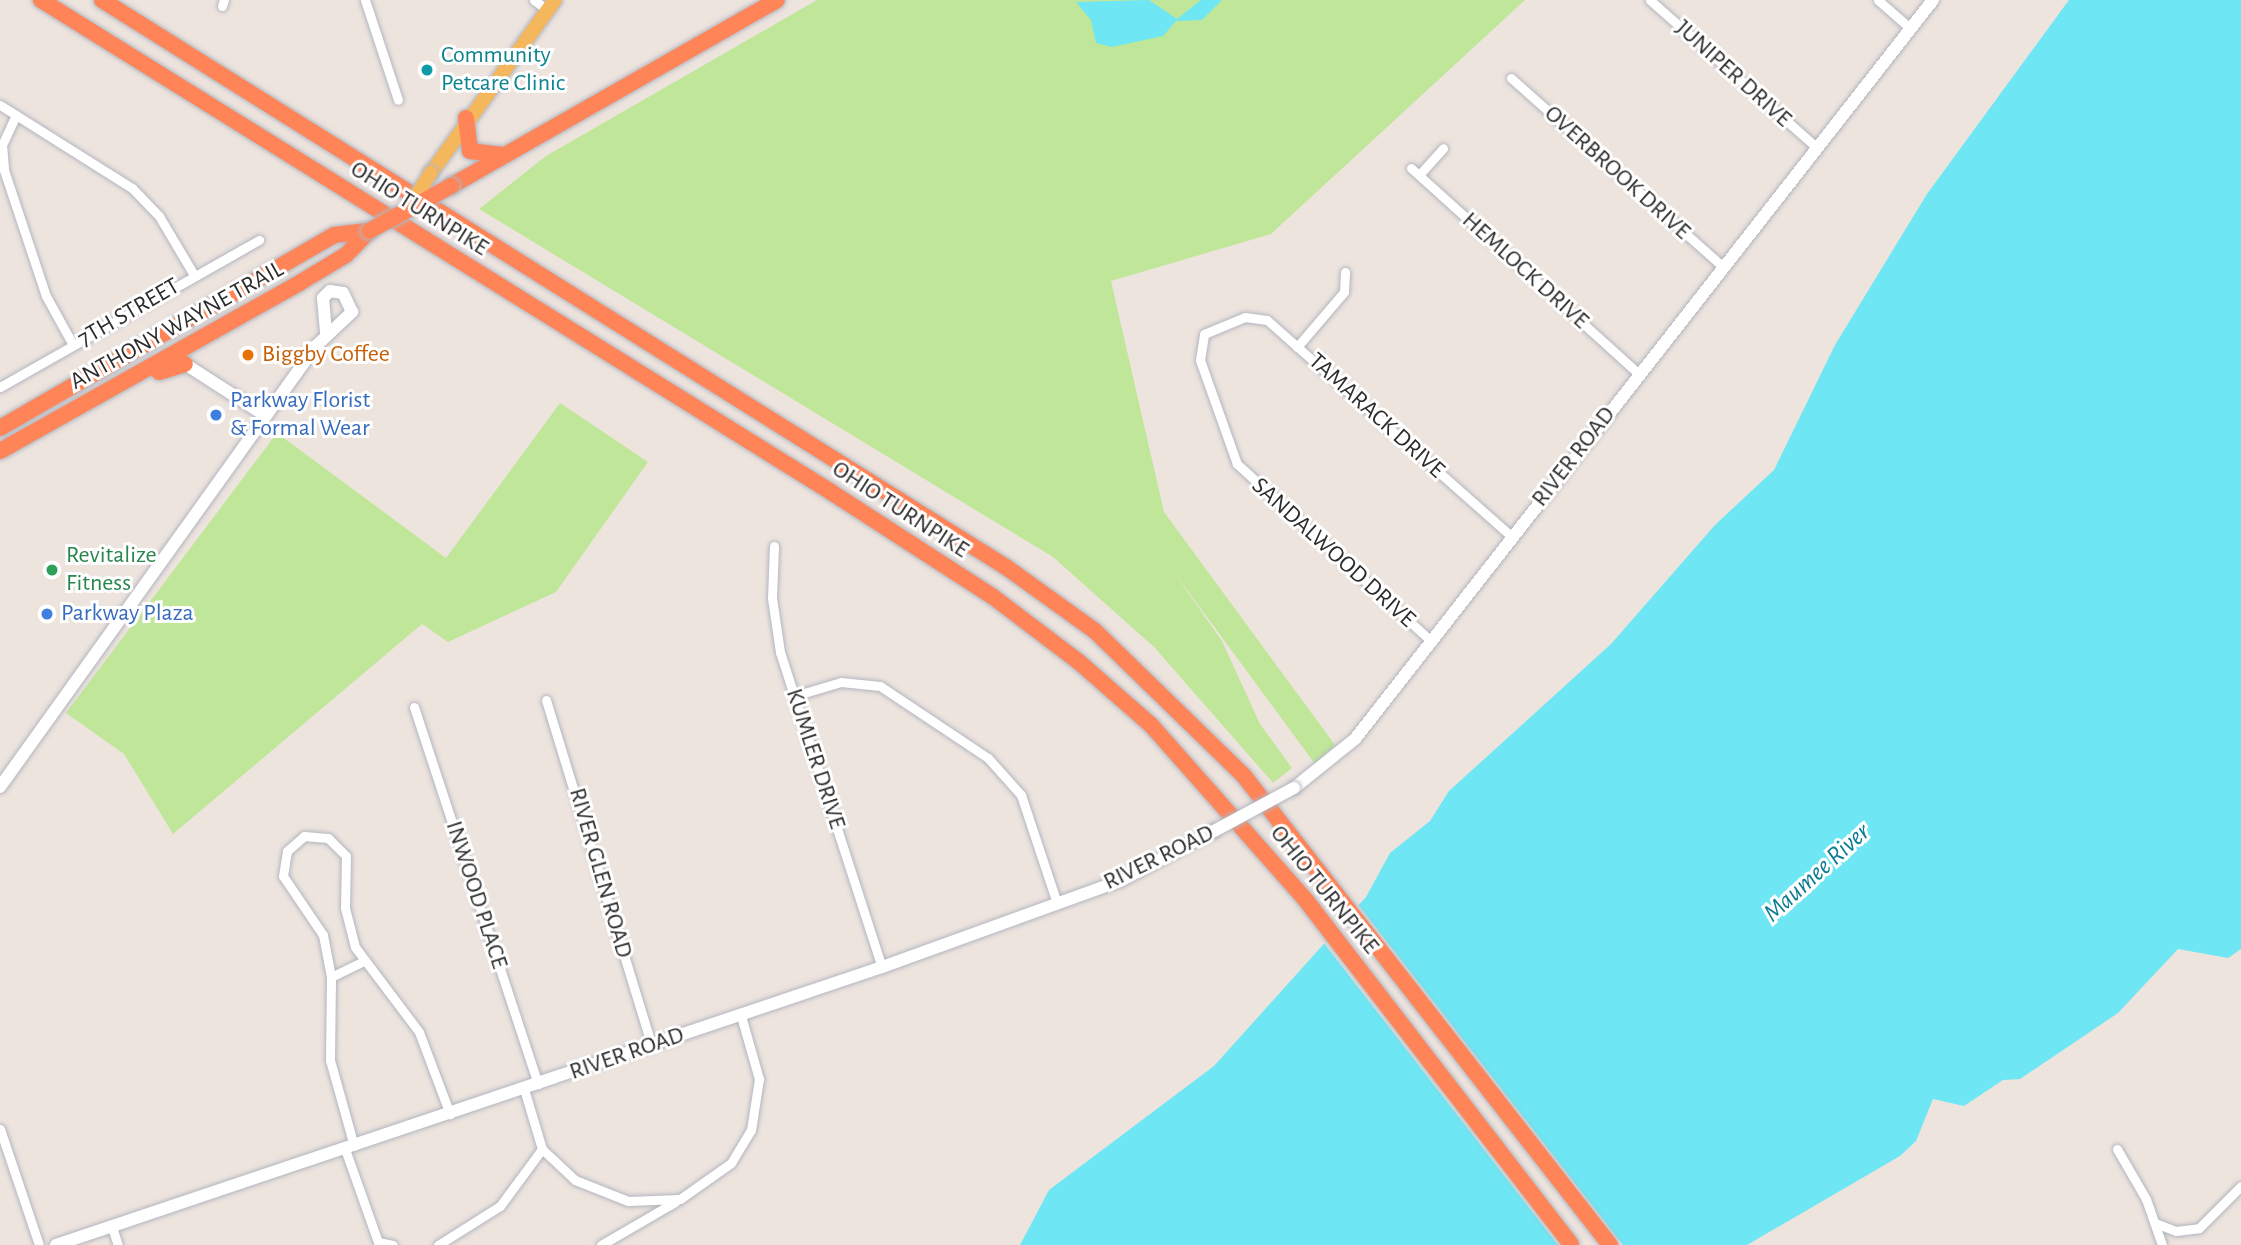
<!DOCTYPE html>
<style>
body{margin:0}
#map{position:relative;width:2241px;height:1245px;overflow:hidden;background:#eee4de;font-family:"Alegreya Sans",sans-serif}
div>[style]{position:absolute}
[style*='--x']{left:calc(var(--x)*1px);top:calc(var(--y)*1px);width:calc(var(--w)*1px);rotate:calc(var(--a)*1deg)}
.green>*{inset:0;background:#c0e699}
.water>*{inset:0;background:#6ee6f3}
.pier>*{inset:0;background:#eee4de}
.roads{filter:drop-shadow(0 0 2px #b2b6c0) drop-shadow(0 0 2px #b2b6c0)}
.street>*{height:9px;margin:-4.5px;padding:0 4.5px;transform-origin:4.5px;border-radius:4.5px;background:#fff}
.secondary>*{height:12px;margin:-6px;padding:0 6px;transform-origin:6px;border-radius:6px;background:#fff}
.primary>*{height:14px;margin:-7px;padding:0 7px;transform-origin:7px;border-radius:7px;background:#f5b75c}
.highway>*{height:16px;margin:-8px;padding:0 8px;transform-origin:8px;border-radius:8px;background:#ff8458}
.bridges{filter:drop-shadow(0 0 2px #b2b6c0) drop-shadow(0 0 2px #b2b6c0)}
.secondary-bridge>*{height:12px;margin:-6px;padding:0 6px;transform-origin:6px;border-radius:6px;background:#fff}
.primary-bridge>*{height:14px;margin:-7px;padding:0 7px;transform-origin:7px;border-radius:7px;background:#f5b75c}
.highway-bridge>*{height:16px;margin:-8px;padding:0 8px;transform-origin:8px;border-radius:8px;background:#ff8458}
.dots>*{width:19px;height:19px;translate:-50% -50%;box-sizing:border-box;border:4px solid #fff;border-radius:50%}
span{translate:-50% -50%;white-space:nowrap;text-align:center;line-height:1.15;-webkit-text-stroke:6px #fff;paint-order:stroke}
.culture-label{font-size:24px;color:#0d838f}
.left{translate:0 -50%;text-align:left}
.street-label{font-size:24px;color:#2c2c2c}
.food-label{font-size:24px;color:#c56008}
.shop-label{font-size:24px;color:#366cbe}
.leisure-label{font-size:24px;color:#27864d}
.water-label{font-size:26px;color:#0a7c94;font-style:italic}
</style>
<div id="map">
<div class="green">
<div style="clip-path:polygon(817px 0,1525px 0,1271px 234px,1111px 281px,1164px 512px,1335px 745px,1315px 764px,1171px 568px,1222px 641px,1260px 724px,1292px 768px,1273px 783px,1154px 647px,1053px 557px,479px 209px,546px 156px)"></div>
<div style="clip-path:polygon(560px 403px,648px 462px,556px 592px,448px 642px,422px 624px,173px 834px,124px 754px,66px 713px,277px 433px,446px 558px)"></div>
</div>
<div class="water">
<div style="clip-path:polygon(1149px 0,1177px 19px,1201px 0,1222px 0,1202px 20px,1176px 21px,1163px 36px,1112px 47px,1096px 43px,1091px 20px,1076px 2px)"></div>
<div style="clip-path:polygon(2069px 0,2241px 0,2241px 949px,2228px 958px,2178px 949px,2118px 1013px,2020px 1079px,2003px 1080px,1964px 1106px,1933px 1099px,1916px 1141px,1900px 1156px,1747px 1245px,1020px 1245px,1049px 1190px,1214px 1066px,1366px 897px,1390px 853px,1430px 821px,1449px 791px,1611px 644px,1715px 525px,1774px 470px,1835px 345px,1927px 194px)"></div>
</div>
<div class="pier">
<div style="clip-path:polygon(1356px 902px,1623px 1245px,1558px 1245px,1320px 938px)"></div>
</div>
<div class="roads">
<div class="street">
<div style="--x:365;--y:0;--w:105;--a:71.7"></div>
<div style="--x:534;--y:0;--w:17;--a:36"></div>
<div style="--x:1650;--y:0;--w:222;--a:41.5"></div>
<div style="--x:1878;--y:0;--w:43;--a:41.2"></div>
<div style="--x:222;--y:6;--w:6;--a:-72"></div>
<div style="--x:1511;--y:78;--w:284;--a:41.7"></div>
<div style="--x:0;--y:105;--w:156;--a:32.2"></div>
<div style="--x:132;--y:188;--w:39;--a:46"></div>
<div style="--x:159;--y:216;--w:69;--a:59.3"></div>
<div style="--x:16;--y:115;--w:33;--a:115"></div>
<div style="--x:2;--y:145;--w:25;--a:85"></div>
<div style="--x:4;--y:170;--w:133;--a:71.6"></div>
<div style="--x:46;--y:296;--w:56;--a:61.1"></div>
<div style="--x:1411;--y:168;--w:307;--a:42.1"></div>
<div style="--x:1419;--y:175;--w:36;--a:-48"></div>
<div style="--x:1297;--y:347;--w:72;--a:-49.5"></div>
<div style="--x:1344;--y:292;--w:20;--a:-87"></div>
<div style="--x:0;--y:387;--w:298;--a:-29.6"></div>
<div style="--x:774;--y:546;--w:52;--a:92.2"></div>
<div style="--x:772;--y:598;--w:55;--a:81.6"></div>
<div style="--x:780;--y:652;--w:331;--a:72.1"></div>
<div style="--x:1431;--y:641;--w:263;--a:-137.6"></div>
<div style="--x:1237;--y:464;--w:110;--a:-109.6"></div>
<div style="--x:1200;--y:360;--w:26;--a:-81"></div>
<div style="--x:1204;--y:334;--w:44;--a:-22.5"></div>
<div style="--x:1245;--y:317;--w:22;--a:8"></div>
<div style="--x:1267;--y:320;--w:326;--a:41.5"></div>
<div style="--x:794;--y:696;--w:49;--a:-16.6"></div>
<div style="--x:841;--y:682;--w:39;--a:6"></div>
<div style="--x:880;--y:686;--w:130;--a:33.7"></div>
<div style="--x:988;--y:758;--w:50;--a:48.3"></div>
<div style="--x:1021;--y:795;--w:114;--a:71.6"></div>
<div style="--x:546;--y:700;--w:362;--a:73"></div>
<div style="--x:414;--y:707;--w:397;--a:71.8"></div>
<div style="--x:331;--y:977;--w:37;--a:-26"></div>
<div style="--x:524;--y:1089;--w:63;--a:73.3"></div>
<div style="--x:542;--y:1149;--w:45;--a:43.2"></div>
<div style="--x:575;--y:1180;--w:57;--a:21.6"></div>
<div style="--x:628;--y:1201;--w:52;--a:-2.2"></div>
<div style="--x:680;--y:1199;--w:62;--a:-35.2"></div>
<div style="--x:731;--y:1163;--w:39;--a:-59"></div>
<div style="--x:751;--y:1130;--w:52;--a:-81.1"></div>
<div style="--x:759;--y:1079;--w:66;--a:-105.9"></div>
<div style="--x:0;--y:1129;--w:122;--a:71.4"></div>
<div style="--x:354;--y:1146;--w:89;--a:-105.6"></div>
<div style="--x:330;--y:1060;--w:83;--a:-89.3"></div>
<div style="--x:331;--y:977;--w:43;--a:-100.8"></div>
<div style="--x:323;--y:935;--w:71;--a:-124.1"></div>
<div style="--x:283;--y:876;--w:25;--a:-81"></div>
<div style="--x:287;--y:851;--w:23;--a:-41"></div>
<div style="--x:304;--y:836;--w:24;--a:5"></div>
<div style="--x:328;--y:838;--w:25;--a:45"></div>
<div style="--x:346;--y:856;--w:52;--a:91.1"></div>
<div style="--x:345;--y:908;--w:40;--a:75.6"></div>
<div style="--x:355;--y:947;--w:106;--a:53"></div>
<div style="--x:419;--y:1032;--w:88;--a:69.3"></div>
<div style="--x:345;--y:1149;--w:99;--a:70.5"></div>
<div style="--x:378;--y:1242;--w:15;--a:11"></div>
<div style="--x:2117;--y:1149;--w:58;--a:59.9"></div>
<div style="--x:2146;--y:1199;--w:49;--a:70.8"></div>
<div style="--x:2155;--y:1223;--w:22;--a:21"></div>
<div style="--x:2176;--y:1231;--w:23;--a:-7"></div>
<div style="--x:2199;--y:1228;--w:59;--a:-45"></div>
<div style="--x:112;--y:1227;--w:19;--a:72"></div>
<div style="--x:438;--y:1245;--w:73;--a:-32.2"></div>
<div style="--x:500;--y:1206;--w:71;--a:-53.6"></div>
<div style="--x:601;--y:1245;--w:86;--a:-30.2"></div>
</div>
<div class="secondary">
<div style="--x:185;--y:364;--w:96;--a:32.7"></div>
<div style="--x:0;--y:787;--w:543;--a:-54.38"></div>
<div style="--x:316;--y:346;--w:50;--a:-43.4"></div>
<div style="--x:352;--y:312;--w:21;--a:-115"></div>
<div style="--x:343;--y:293;--w:13;--a:-171"></div>
<div style="--x:330;--y:291;--w:10;--a:135"></div>
<div style="--x:323;--y:298;--w:36;--a:85"></div>
<div style="--x:1294;--y:788;--w:78;--a:-38.8"></div>
<div style="--x:1355;--y:739;--w:938;--a:-51.97"></div>
<div style="--x:56;--y:1245;--w:872;--a:-18.6"></div>
<div style="--x:882;--y:967;--w:253;--a:-19.9"></div>
<div style="--x:1120;--y:881;--w:106;--a:-28"></div>
</div>
<div class="primary">
<div style="--x:431;--y:173;--w:213;--a:-54.4"></div>
</div>
<div class="highway">
<div style="--x:41;--y:0;--w:931;--a:31.91"></div>
<div style="--x:831;--y:492;--w:192;--a:32.9"></div>
<div style="--x:992;--y:596;--w:109;--a:37.2"></div>
<div style="--x:1079;--y:662;--w:96;--a:41.2"></div>
<div style="--x:1151;--y:725;--w:232;--a:48.5"></div>
<div style="--x:1305;--y:899;--w:436;--a:52.4"></div>
<div style="--x:102;--y:0;--w:1067;--a:32.1"></div>
<div style="--x:1006;--y:567;--w:110;--a:35.7"></div>
<div style="--x:1095;--y:631;--w:208;--a:44.2"></div>
<div style="--x:1244;--y:776;--w:595;--a:52.03"></div>
<div style="--x:466;--y:118;--w:33;--a:83"></div>
<div style="--x:470;--y:151;--w:33;--a:7"></div>
<div style="--x:451;--y:186;--w:375;--a:-29.7"></div>
<div style="--x:159;--y:372;--w:27;--a:-17"></div>
<div style="--x:0;--y:428;--w:386;--a:-30"></div>
<div style="--x:334;--y:235;--w:35;--a:-7"></div>
<div style="--x:0;--y:451;--w:345;--a:-29.3"></div>
<div style="--x:301;--y:282;--w:52;--a:-31"></div>
<div style="--x:346;--y:255;--w:33;--a:-46"></div>
</div>
</div>
<div class="bridges">
<div class="secondary-bridge">
<div style="--x:1214;--y:831;--w:91;--a:-28.3"></div>
</div>
<div class="primary-bridge">
<div style="--x:410;--y:206;--w:39;--a:-58"></div>
</div>
<div class="highway-bridge">
<div style="--x:369;--y:231;--w:94;--a:-28.8"></div>
</div>
</div>
<div class="dots">
<div style="left:427px;top:70px;background:#0f9aa8"></div>
<div style="left:248px;top:355px;background:#e8710a"></div>
<div style="left:216px;top:415px;background:#3f7fe0"></div>
<div style="left:52px;top:570px;background:#2e9e5b"></div>
<div style="left:47px;top:614px;background:#3f7fe0"></div>
</div>
<div class="culture-label">
<span class="left" style="left:441px;top:70px">Community<br>Petcare Clinic</span>
</div>
<div class="street-label">
<span style="left:1733px;top:74px;rotate:42deg">JUNIPER DRIVE</span>
<span style="left:1617px;top:173px;rotate:42deg">OVERBROOK DRIVE</span>
<span style="left:419px;top:209px;rotate:32deg">OHIO TURNPIKE</span>
<span style="left:1525px;top:271px;rotate:42deg">HEMLOCK DRIVE</span>
<span style="left:129px;top:313px;rotate:-30deg">7TH STREET</span>
<span style="left:177px;top:326px;rotate:-29deg">ANTHONY WAYNE TRAIL</span>
<span style="left:1376px;top:416px;rotate:42deg">TAMARACK DRIVE</span>
<span style="left:1574px;top:457px;rotate:-52deg">RIVER ROAD</span>
<span style="left:900px;top:510px;rotate:33deg">OHIO TURNPIKE</span>
<span style="left:1333px;top:553px;rotate:42deg">SANDALWOOD DRIVE</span>
<span style="left:815px;top:759px;rotate:72deg">KUMLER DRIVE</span>
<span style="left:1159px;top:858px;rotate:-26deg">RIVER ROAD</span>
<span style="left:600px;top:873px;rotate:74deg">RIVER GLEN ROAD</span>
<span style="left:1324px;top:890px;rotate:51deg">OHIO TURNPIKE</span>
<span style="left:476px;top:895px;rotate:72deg">INWOOD PLACE</span>
<span style="left:627px;top:1054px;rotate:-19deg">RIVER ROAD</span>
</div>
<div class="food-label">
<span class="left" style="left:262px;top:355px">Biggby Coffee</span>
</div>
<div class="shop-label">
<span class="left" style="left:230px;top:415px">Parkway Florist<br>&amp; Formal Wear</span>
<span class="left" style="left:61px;top:614px">Parkway Plaza</span>
</div>
<div class="leisure-label">
<span class="left" style="left:66px;top:570px">Revitalize<br>Fitness</span>
</div>
<div class="water-label">
<span style="left:1817px;top:873px;rotate:-42deg">Maumee River</span>
</div>
</div>
